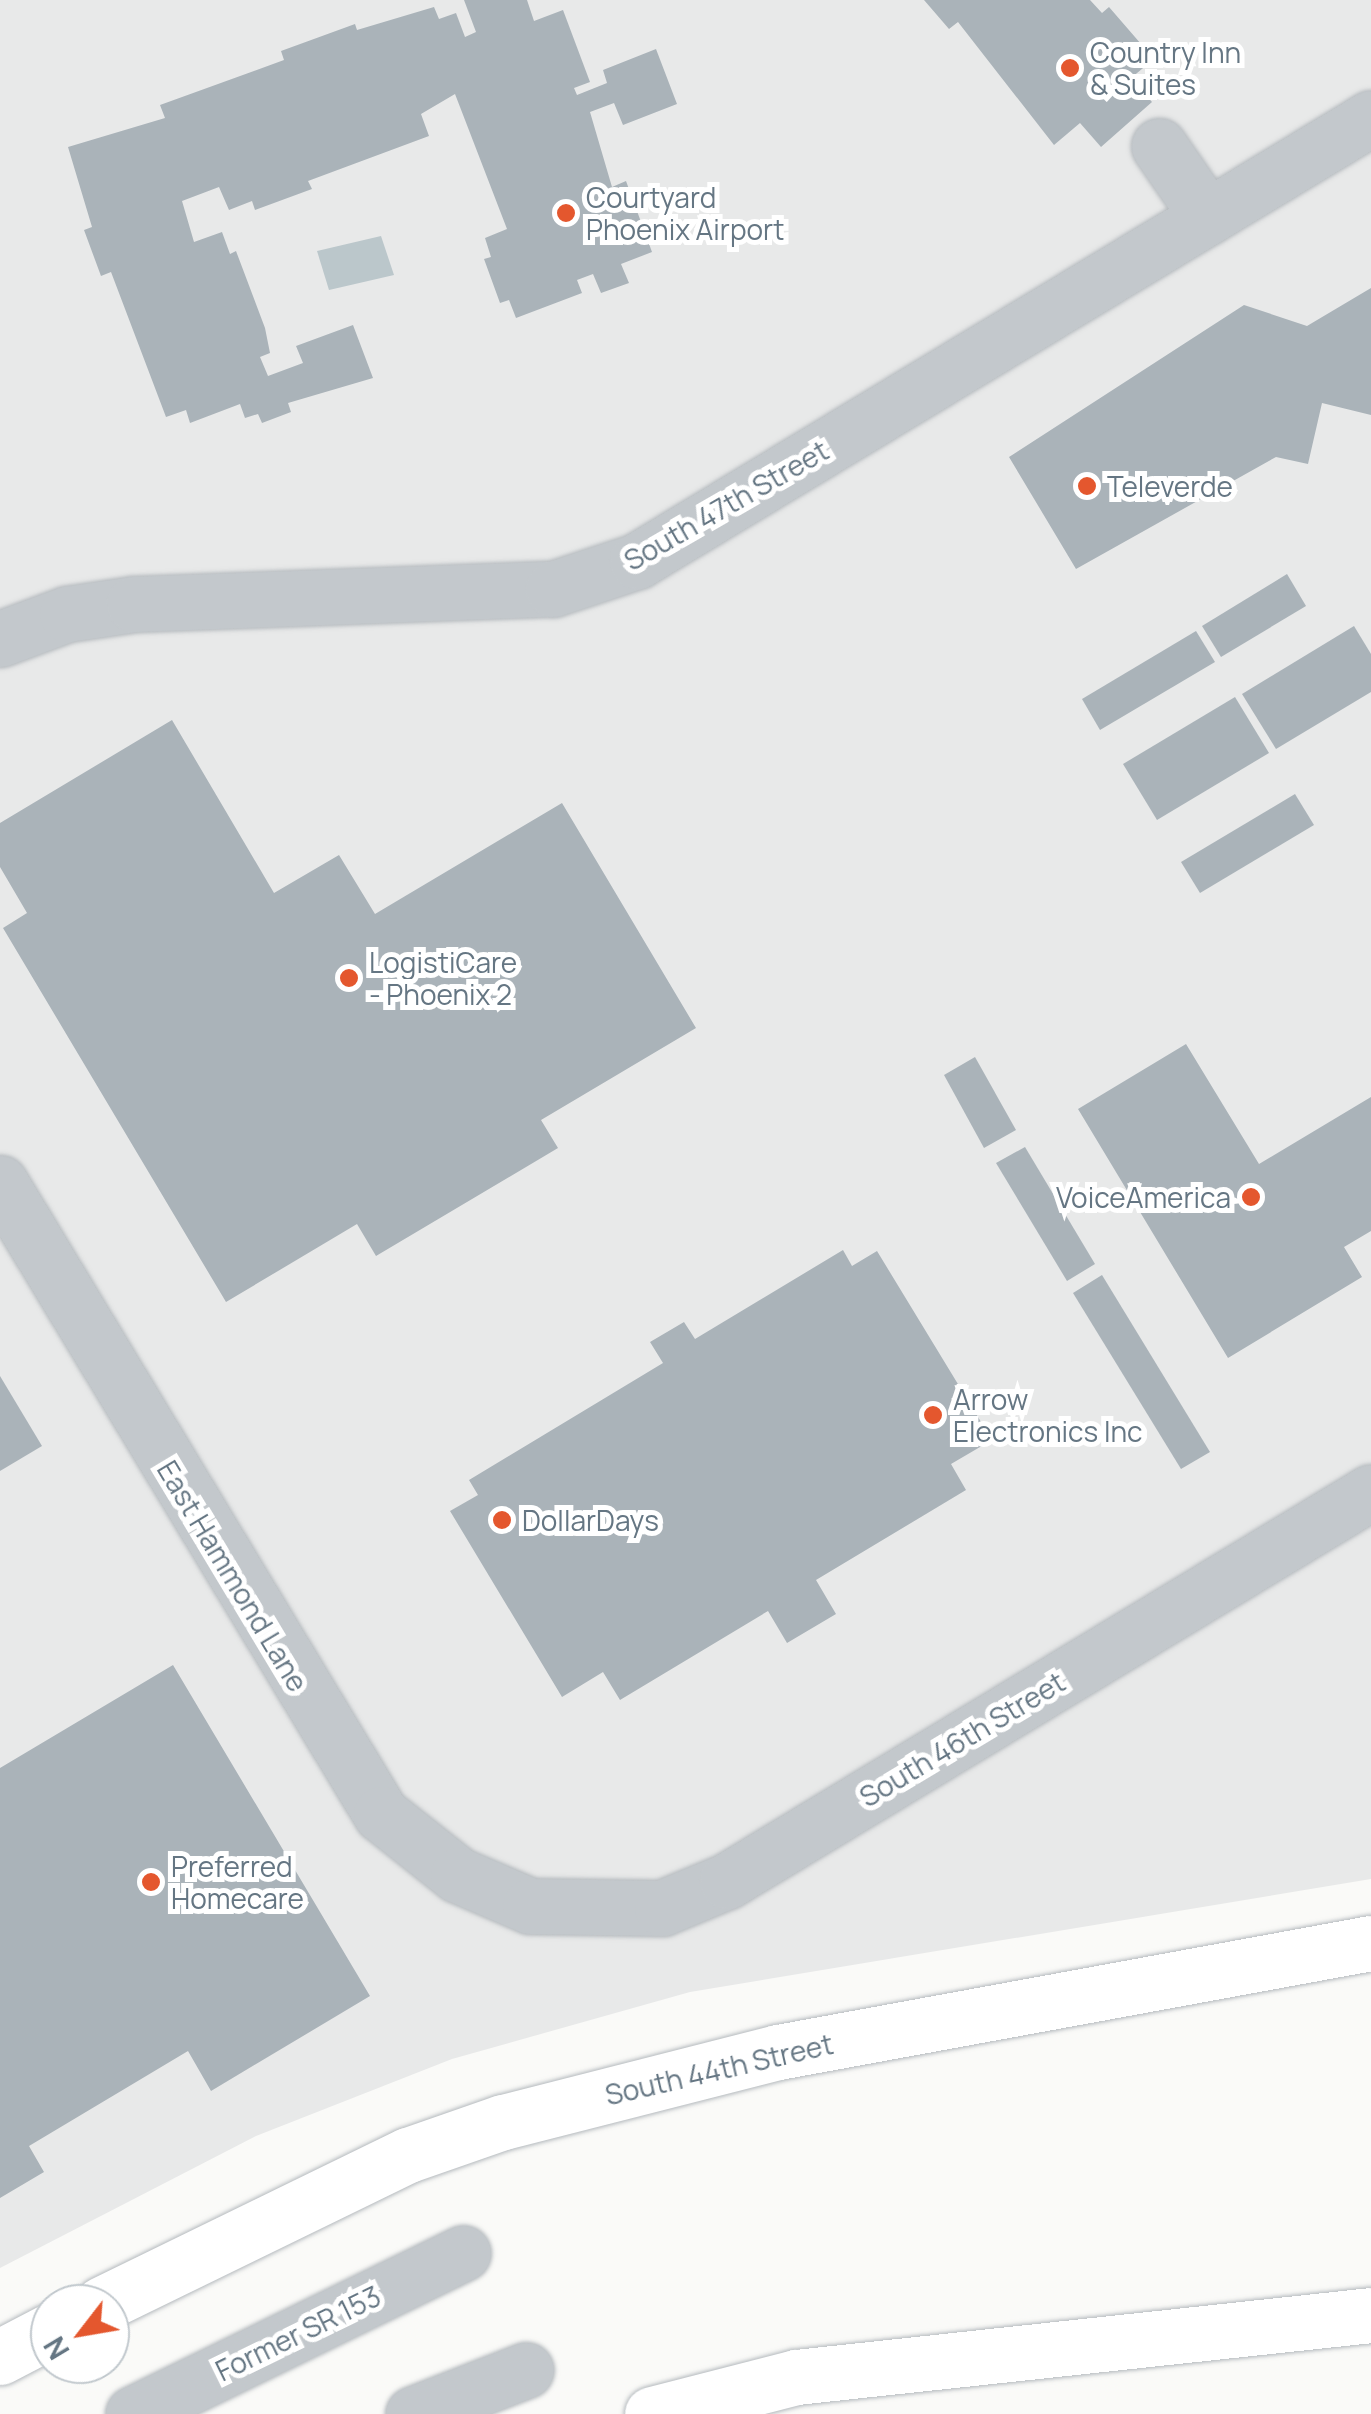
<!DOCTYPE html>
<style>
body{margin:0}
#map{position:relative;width:1371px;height:2414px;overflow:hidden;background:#fafaf8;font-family:Manrope,sans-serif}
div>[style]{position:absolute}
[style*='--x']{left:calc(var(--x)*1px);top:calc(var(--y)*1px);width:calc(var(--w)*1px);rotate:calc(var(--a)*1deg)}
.built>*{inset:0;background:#e8e9e9}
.water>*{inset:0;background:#bbc7cb}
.building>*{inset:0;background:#aab3b9}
.roads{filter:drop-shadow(0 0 2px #b5babe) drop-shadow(0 0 2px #b5babe)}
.minor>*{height:55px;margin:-27.5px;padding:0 27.5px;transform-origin:27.5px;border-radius:27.5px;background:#c3c8cc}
.major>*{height:55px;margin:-27.5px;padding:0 27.5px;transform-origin:27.5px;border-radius:27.5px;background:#fff}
.dots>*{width:28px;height:28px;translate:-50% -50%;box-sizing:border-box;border:5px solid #fff;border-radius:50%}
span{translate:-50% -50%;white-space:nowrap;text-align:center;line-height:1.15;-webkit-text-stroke:10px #fff;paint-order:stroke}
.poi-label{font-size:28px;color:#657683}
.left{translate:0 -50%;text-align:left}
.right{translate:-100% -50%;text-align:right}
.street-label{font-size:28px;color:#657683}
.north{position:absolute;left:30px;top:2284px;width:100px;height:100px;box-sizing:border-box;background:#fff;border:2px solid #c1c8cd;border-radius:50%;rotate:239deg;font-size:28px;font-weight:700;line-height:40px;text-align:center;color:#657683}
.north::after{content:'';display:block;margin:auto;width:35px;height:45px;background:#e4572e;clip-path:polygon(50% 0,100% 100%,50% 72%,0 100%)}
</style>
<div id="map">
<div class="built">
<div style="clip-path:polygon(0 0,1371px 0,1371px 1879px,690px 1992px,452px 2059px,256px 2136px,0 2268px)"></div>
</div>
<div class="water">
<div style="clip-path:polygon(381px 236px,394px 275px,329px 290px,317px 251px)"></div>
</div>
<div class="building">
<div style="clip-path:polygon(464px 0,527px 0,534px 21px,563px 10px,590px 82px,574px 88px,577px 95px,607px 83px,603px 70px,656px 49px,677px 104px,623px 125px,614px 103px,590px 112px,612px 187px,626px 181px,652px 252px,621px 264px,629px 283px,601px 293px,593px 274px,577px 280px,582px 293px,516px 318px,509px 300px,500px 303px,484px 259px,491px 257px,485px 238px,507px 229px,455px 94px,421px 114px,429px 136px,308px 181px,312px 189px,255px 210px,252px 201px,229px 210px,219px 187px,182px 201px,194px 242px,222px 232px,230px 254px,236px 251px,265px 328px,270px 353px,260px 357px,268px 376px,303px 363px,296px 346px,353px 325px,373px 378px,288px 403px,291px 412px,262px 423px,258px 414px,245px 418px,240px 404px,190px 423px,186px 410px,166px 417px,111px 272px,101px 276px,84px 230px,92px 227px,68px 147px,165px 118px,160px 105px,284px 60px,281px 51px,355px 24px,357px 30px,434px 7px,439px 19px,456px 13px,465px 37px,476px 32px)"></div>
<div style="clip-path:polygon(924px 0,1090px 0,1102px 13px,1109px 7px,1154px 59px,1131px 78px,1152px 102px,1101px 147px,1080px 123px,1054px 145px,958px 22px,949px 29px)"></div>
<div style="clip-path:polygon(1371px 288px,1371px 415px,1322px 403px,1308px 464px,1276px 457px,1076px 569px,1009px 457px,1244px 305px,1307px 326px)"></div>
<div style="clip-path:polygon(1287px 574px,1306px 606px,1221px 657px,1202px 626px)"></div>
<div style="clip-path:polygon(1354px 626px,1371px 654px,1371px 692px,1276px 749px,1242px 694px)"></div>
<div style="clip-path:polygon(1196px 631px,1215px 662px,1100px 730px,1082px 699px)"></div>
<div style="clip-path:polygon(1235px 697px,1269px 753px,1157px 820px,1123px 764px)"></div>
<div style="clip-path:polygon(172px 720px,274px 893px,339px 855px,375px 914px,562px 803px,696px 1028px,541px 1120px,558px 1148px,376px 1256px,357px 1224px,226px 1302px,3px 928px,27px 913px,0 867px,0 823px)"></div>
<div style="clip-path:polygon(1295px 794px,1314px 825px,1200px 893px,1181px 862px)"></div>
<div style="clip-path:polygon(1186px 1044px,1259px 1164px,1371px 1097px,1371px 1231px,1344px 1247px,1362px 1277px,1228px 1358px,1078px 1109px)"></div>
<div style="clip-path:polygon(975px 1057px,1016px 1130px,984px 1148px,944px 1075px)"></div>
<div style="clip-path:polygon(1025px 1147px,1095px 1264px,1067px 1281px,996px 1163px)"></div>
<div style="clip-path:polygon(843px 1250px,852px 1266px,877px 1251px,992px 1440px,951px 1464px,966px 1490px,816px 1580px,836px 1614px,787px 1643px,768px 1611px,620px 1700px,603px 1672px,562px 1697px,450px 1511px,478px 1495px,469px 1480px,663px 1363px,650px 1342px,684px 1322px,695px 1339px)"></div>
<div style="clip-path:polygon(1102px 1275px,1210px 1452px,1181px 1469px,1073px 1293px)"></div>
<div style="clip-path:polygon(0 1376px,42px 1446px,0 1471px)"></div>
<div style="clip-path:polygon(173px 1665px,370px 1996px,211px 2091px,188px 2051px,29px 2146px,44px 2172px,0 2198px,0 1768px)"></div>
</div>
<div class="roads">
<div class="minor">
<div style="--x:1159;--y:146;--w:86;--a:55.4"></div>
<div style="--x:0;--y:639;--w:72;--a:-20.5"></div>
<div style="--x:67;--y:614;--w:68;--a:-8.5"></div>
<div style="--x:134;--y:604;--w:419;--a:-2.1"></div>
<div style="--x:553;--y:589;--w:89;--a:-18.4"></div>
<div style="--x:637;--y:561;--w:857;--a:-31.11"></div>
<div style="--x:0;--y:1183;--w:737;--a:58.88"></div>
<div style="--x:381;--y:1814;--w:98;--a:38.4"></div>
<div style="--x:458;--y:1875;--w:78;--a:23.3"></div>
<div style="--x:530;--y:1906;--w:132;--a:0.9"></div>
<div style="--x:662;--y:1908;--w:70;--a:-22.6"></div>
<div style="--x:727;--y:1881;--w:752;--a:-31.13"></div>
<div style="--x:133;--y:2414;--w:367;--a:-26"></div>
<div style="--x:413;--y:2414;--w:121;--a:-21.3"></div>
</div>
<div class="major">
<div style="--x:102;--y:2304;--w:340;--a:-26"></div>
<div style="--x:408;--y:2155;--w:101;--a:-19.2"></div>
<div style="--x:503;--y:2122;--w:284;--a:-14.3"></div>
<div style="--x:778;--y:2052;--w:603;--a:-10.42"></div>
<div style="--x:0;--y:2357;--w:56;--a:-27.5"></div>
<div style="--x:652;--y:2414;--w:149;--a:-14.4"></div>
<div style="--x:796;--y:2377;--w:578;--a:-6.15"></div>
</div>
</div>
<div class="dots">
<div style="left:1070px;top:68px;background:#e4572e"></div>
<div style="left:566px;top:213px;background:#e4572e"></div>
<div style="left:1087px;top:486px;background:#e4572e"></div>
<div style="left:349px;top:978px;background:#e4572e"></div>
<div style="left:1251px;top:1197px;background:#e4572e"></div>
<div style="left:933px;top:1415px;background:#e4572e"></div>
<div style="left:502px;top:1520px;background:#e4572e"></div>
<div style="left:151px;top:1882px;background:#e4572e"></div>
</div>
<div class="poi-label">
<span class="left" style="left:1090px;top:68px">Country Inn<br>&amp; Suites</span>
<span class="left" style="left:586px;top:213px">Courtyard<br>Phoenix Airport</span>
<span class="left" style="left:1107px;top:486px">Televerde</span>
<span class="left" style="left:369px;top:978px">LogistiCare<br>- Phoenix 2</span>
<span class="right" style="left:1231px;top:1197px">VoiceAmerica</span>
<span class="left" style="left:953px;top:1415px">Arrow<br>Electronics Inc</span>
<span class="left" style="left:522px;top:1520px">DollarDays</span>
<span class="left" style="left:171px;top:1882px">Preferred<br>Homecare</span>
</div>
<div class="street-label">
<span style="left:726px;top:505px;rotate:-30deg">South 47th Street</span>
<span style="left:233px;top:1576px;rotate:59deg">East Hammond Lane</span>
<span style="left:962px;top:1739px;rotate:-31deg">South 46th Street</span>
<span style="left:719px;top:2069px;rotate:-13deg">South 44th Street</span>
<span style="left:298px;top:2333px;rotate:-26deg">Former SR 153</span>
</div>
<div class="north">N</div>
</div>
